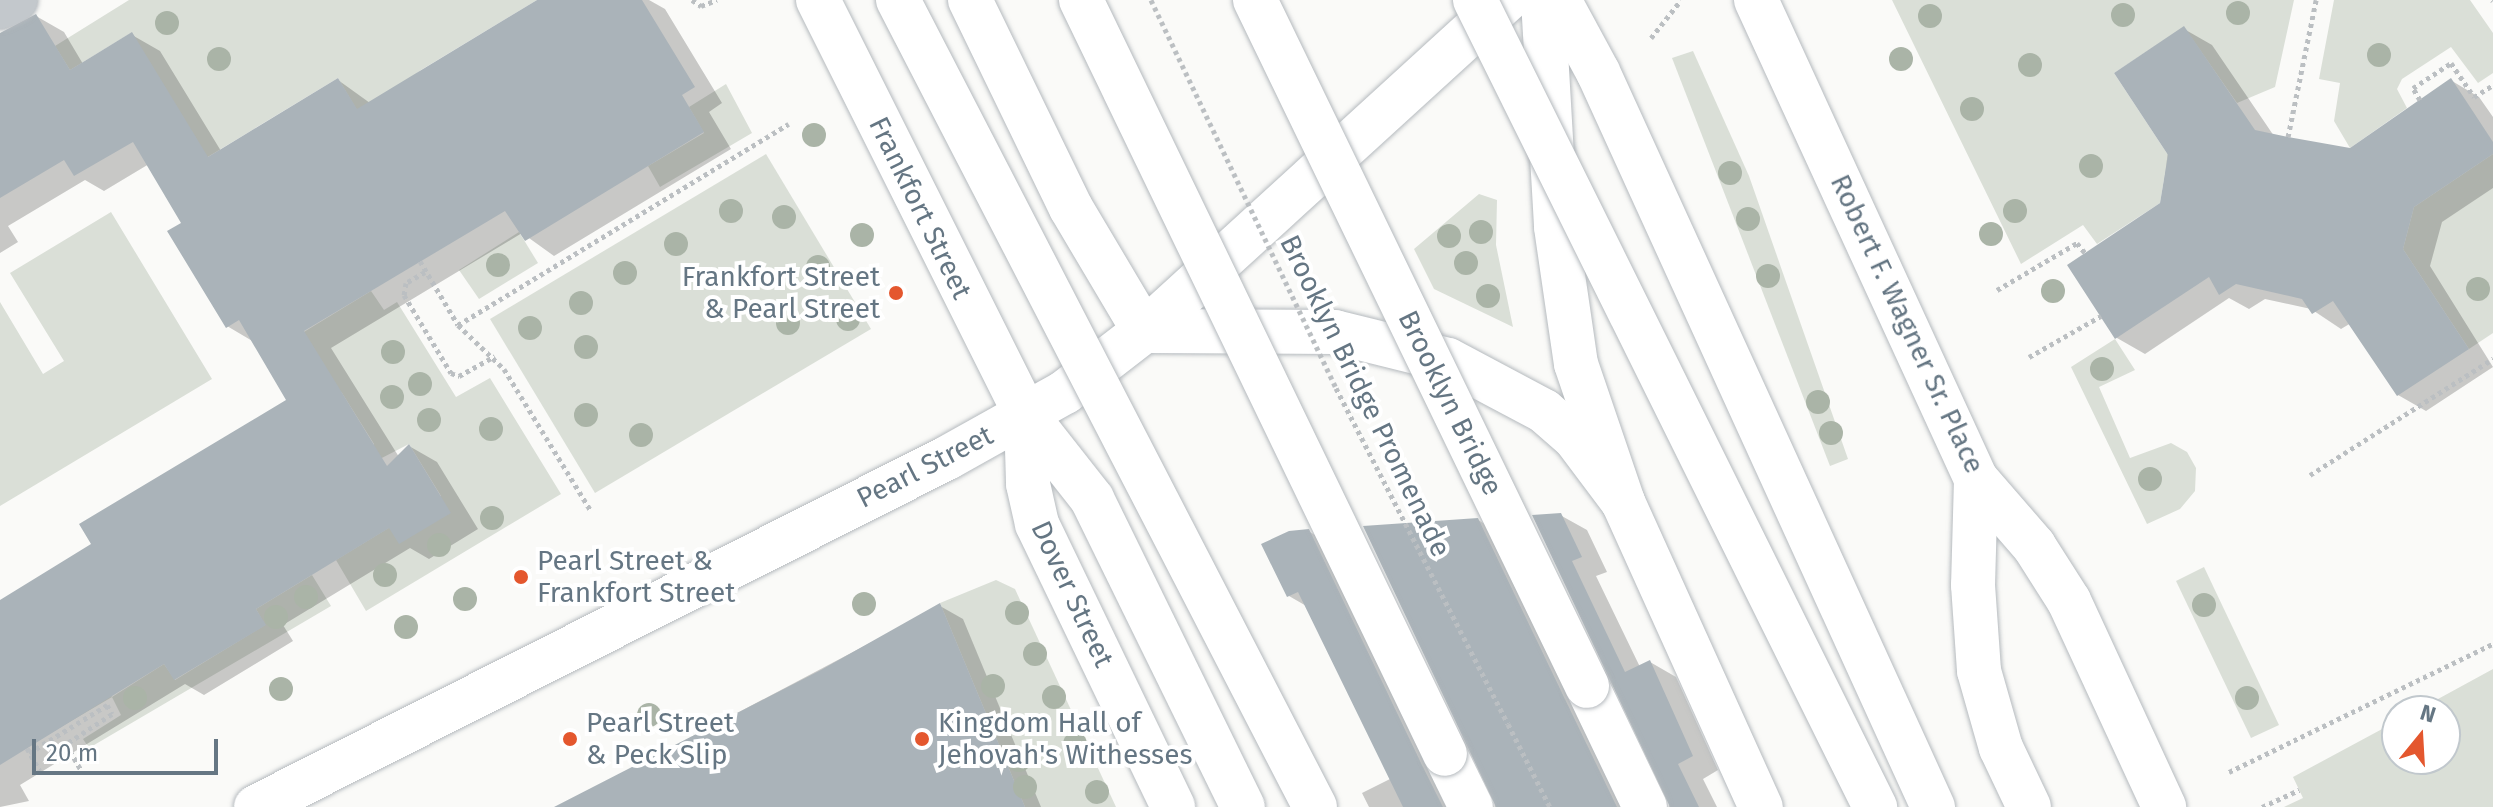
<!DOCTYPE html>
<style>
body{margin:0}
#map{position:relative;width:2493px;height:807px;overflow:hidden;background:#fafaf8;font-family:"Fira Sans",sans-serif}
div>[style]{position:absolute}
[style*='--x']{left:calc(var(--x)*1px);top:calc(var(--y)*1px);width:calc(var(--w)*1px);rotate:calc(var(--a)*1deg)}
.green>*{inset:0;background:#dadfd7}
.shadow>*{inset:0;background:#0003}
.building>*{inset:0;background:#aab3b9}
.path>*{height:5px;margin-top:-2.5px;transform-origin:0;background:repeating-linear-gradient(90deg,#bbbfc2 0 4px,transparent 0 8px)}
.roads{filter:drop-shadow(0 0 2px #b5babe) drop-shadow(0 0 2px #b5babe)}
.minor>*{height:44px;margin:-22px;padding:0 22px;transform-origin:22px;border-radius:22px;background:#c3c8cc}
.major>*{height:44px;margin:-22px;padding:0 22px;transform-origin:22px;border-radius:22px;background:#fff}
.highway>*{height:44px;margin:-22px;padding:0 22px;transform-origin:22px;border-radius:22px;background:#fff}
.path-bridge>*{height:5px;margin-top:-2.5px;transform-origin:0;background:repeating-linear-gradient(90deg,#bbbfc2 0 4px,transparent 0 8px)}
.bridges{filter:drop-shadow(0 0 2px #b4b9bd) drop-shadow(0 0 2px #b4b9bd)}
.highway-bridge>*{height:44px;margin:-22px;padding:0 22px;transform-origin:22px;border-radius:22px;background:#fff}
.trees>*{width:24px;height:24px;margin:-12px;border-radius:50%;background:#aab4a7}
.dots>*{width:22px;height:22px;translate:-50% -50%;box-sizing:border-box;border:4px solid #fff;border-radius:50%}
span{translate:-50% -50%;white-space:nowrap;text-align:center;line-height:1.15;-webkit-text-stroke:8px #fff;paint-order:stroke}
.street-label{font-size:28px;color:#657683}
.poi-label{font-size:28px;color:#657683}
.right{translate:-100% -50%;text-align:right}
.left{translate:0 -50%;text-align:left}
.north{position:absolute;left:2381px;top:695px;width:80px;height:80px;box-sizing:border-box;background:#fff;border:2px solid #c1c8cd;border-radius:50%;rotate:18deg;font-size:22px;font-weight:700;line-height:32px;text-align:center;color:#657683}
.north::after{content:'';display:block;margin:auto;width:28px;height:36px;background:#e4572e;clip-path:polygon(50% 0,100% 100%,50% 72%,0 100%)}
.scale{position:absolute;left:32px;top:739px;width:186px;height:36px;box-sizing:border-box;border:4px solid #657683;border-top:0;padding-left:10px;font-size:24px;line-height:28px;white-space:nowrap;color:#657683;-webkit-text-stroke:6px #fff;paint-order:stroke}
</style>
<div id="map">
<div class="green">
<div style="clip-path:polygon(129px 0,537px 0,421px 70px,361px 117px,338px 78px,196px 164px,131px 33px,70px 70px,55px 46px)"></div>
<div style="clip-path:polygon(1892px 0,2294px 0,2275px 87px,2237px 103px,2184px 27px,2114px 73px,2168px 155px,2160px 203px,2097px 244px,2083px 225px,2021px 264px)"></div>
<div style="clip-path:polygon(2334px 0,2470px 0,2493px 33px,2493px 73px,2478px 83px,2451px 47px,2402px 79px,2397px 89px,2407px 108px,2350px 148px,2334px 121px,2340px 83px,2319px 79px)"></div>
<div style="clip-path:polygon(1693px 51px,1749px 176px,1848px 459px,1830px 466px,1672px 58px)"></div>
<div style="clip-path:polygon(726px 84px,752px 133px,660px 187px,648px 166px,704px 133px,689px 107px)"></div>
<div style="clip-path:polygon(766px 154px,871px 329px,595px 493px,490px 319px)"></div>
<div style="clip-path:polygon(2493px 154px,2493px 333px,2469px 349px,2403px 249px,2414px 207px)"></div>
<div style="clip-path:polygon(1479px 194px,1497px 200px,1496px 245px,1513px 327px,1434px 289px,1414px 249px)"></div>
<div style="clip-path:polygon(111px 212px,212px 379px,0 506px,0 302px,43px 374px,64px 361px,10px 273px)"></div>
<div style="clip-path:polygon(519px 232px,538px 263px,479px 299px,459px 270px)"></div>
<div style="clip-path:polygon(371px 291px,384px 310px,397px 302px,456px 397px,490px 378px,561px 494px,366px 611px,336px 560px,441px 496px,409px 444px,374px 462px,374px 444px,342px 393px,294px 338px)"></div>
<div style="clip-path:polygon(2115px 339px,2135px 370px,2099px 387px,2130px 458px,2171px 443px,2187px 452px,2196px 468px,2195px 491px,2180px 509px,2147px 524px,2071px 367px)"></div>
<div style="clip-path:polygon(2204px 567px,2279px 725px,2251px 738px,2176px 581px)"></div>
<div style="clip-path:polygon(312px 575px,331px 606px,89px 748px,83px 739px,121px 715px,112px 697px,49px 734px,90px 661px,112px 697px,164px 664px,175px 680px,265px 625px,256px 609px)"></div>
<div style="clip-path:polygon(996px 580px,1015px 589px,1116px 807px,1025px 807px,940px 603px)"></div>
<div style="clip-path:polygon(2493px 669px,2493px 807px,2284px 807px,2303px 798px,2293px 777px,2397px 721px,2397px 759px,2445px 759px,2445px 711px,2416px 711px)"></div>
</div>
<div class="shadow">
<div style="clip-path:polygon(541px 0,649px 0,665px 9px,722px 103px,709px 112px,731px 149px,554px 256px,522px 233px,331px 348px,399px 457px,409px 446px,437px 462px,478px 529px,429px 559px,410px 548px,283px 625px,293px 641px,204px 695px,185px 684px,20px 785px,29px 801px,0 807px,0 603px,94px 545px,289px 400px,254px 342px,227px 326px,184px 223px,149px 164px,104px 191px,85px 180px,8px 226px,18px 242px,0 253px,0 37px,36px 16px,64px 32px,83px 64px,132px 35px,160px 51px,221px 151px,338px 80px,370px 103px)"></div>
<div style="clip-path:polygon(2184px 29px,2212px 45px,2274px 136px,2351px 150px,2452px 81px,2479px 97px,2493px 117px,2493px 188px,2442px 222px,2430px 266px,2493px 367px,2426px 411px,2398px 395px,2351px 323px,2341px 329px,2311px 309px,2265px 299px,2249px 309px,2229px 298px,2145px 354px,2117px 338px,2070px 266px,2161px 205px)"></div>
<div style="clip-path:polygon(1560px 515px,1587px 530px,1607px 572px,1596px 576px,1640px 667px,1650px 662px,1676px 677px,1718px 770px,1703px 779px,1717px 807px,1669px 807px,1670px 796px,1535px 517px)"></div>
<div style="clip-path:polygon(1478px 520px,1504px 535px,1635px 807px,1495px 807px)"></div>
<div style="clip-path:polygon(1308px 531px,1334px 546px,1461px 807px,1369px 807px,1362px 793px,1392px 778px,1308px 607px,1289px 596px)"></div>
<div style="clip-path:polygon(940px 606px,963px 619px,1041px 807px,559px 807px)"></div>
</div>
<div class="building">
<div style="clip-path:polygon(537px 0,642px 0,695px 87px,682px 95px,704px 132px,525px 241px,505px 211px,304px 331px,387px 466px,409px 444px,451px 513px,399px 544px,389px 528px,256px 609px,266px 625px,174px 680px,164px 664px,0 765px,0 600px,91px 544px,79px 524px,286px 400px,239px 320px,226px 328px,167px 231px,181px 223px,133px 142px,74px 176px,64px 160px,0 198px,0 33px,36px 14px,70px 70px,132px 32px,208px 157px,338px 78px,357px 109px)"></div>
<div style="clip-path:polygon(2184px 26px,2255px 130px,2288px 137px,2350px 148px,2451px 78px,2493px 142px,2493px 154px,2414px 207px,2403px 249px,2469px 349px,2397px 396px,2333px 301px,2312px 314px,2302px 299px,2236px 284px,2219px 295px,2209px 277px,2115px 339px,2067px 265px,2160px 203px,2168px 155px,2114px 73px)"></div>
<div style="clip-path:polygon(1561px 513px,1582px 557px,1572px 561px,1625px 672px,1650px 660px,1693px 756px,1678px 764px,1699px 807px,1670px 807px,1532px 515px)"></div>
<div style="clip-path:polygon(1478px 518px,1564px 697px,1617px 807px,1496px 807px,1363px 526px)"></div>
<div style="clip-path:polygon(1309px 529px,1422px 765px,1443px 807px,1403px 807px,1298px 592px,1287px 597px,1261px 544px,1289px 531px)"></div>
<div style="clip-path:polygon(940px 603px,1025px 807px,554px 807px,821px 670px)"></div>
</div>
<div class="path">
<div style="--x:692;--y:0;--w:11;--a:34"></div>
<div style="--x:701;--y:6;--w:17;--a:-21"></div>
<div style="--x:2492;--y:0;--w:1;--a:45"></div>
<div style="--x:1651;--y:38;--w:48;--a:-51.7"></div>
<div style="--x:2420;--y:100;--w:14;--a:-120"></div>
<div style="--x:2413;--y:88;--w:45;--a:-33.3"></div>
<div style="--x:2451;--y:63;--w:41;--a:55.9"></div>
<div style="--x:2474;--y:97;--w:22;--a:-32"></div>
<div style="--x:2288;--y:137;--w:140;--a:-78.4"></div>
<div style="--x:420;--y:261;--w:74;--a:59.3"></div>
<div style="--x:458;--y:325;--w:64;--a:43.7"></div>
<div style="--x:504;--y:369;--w:167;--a:58.5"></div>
<div style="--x:425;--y:272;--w:22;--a:150"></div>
<div style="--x:406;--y:283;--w:12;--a:99"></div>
<div style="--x:404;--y:295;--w:91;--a:58.9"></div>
<div style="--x:451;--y:373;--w:9;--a:21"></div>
<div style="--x:459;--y:376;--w:41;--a:-29.1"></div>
<div style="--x:1997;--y:290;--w:93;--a:-30.4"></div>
<div style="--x:2077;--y:243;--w:13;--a:51"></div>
<div style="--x:458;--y:325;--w:387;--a:-31.3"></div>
<div style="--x:2029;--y:357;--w:83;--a:-29.7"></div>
<div style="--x:2310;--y:475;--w:217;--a:-32.4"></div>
<div style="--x:1508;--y:724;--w:93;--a:63.2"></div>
<div style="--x:27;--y:748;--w:26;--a:61"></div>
<div style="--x:29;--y:753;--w:92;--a:-31.6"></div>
<div style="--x:107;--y:705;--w:10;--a:61"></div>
<div style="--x:112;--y:714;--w:55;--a:146.9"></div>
<div style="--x:66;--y:744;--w:32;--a:60"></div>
<div style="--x:2229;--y:772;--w:293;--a:-25.9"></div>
<div style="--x:2262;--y:807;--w:41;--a:-24.7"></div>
</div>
<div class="roads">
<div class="minor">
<div style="--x:0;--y:7;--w:17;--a:-25"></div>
</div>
<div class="major">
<div style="--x:818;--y:0;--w:464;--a:63.4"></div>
<div style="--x:1026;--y:415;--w:69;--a:88.3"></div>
<div style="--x:1028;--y:484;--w:41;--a:77.3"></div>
<div style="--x:1037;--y:524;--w:314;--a:64.3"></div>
<div style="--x:1559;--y:0;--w:82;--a:61.6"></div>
<div style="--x:1598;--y:72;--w:808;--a:65.5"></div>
<div style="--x:1756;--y:0;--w:527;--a:65.33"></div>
<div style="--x:1976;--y:479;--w:89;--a:49.1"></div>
<div style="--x:2034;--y:546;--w:65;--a:57.5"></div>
<div style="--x:2069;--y:601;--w:227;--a:65.2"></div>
<div style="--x:256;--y:807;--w:774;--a:-26.8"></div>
<div style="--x:947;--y:458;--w:135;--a:-29.2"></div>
<div style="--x:1065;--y:392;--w:100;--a:-37.7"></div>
<div style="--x:1144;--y:331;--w:491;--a:-42.4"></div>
</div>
<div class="highway">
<div style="--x:970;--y:0;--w:231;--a:64.1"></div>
<div style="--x:1071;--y:208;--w:143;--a:59.3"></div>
<div style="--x:1144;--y:331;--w:191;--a:0.3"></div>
<div style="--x:1335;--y:332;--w:116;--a:13.9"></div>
<div style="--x:1448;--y:360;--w:109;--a:28"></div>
<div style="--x:1544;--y:411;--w:41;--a:41.1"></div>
<div style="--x:1575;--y:438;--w:80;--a:53.1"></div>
<div style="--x:1543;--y:0;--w:227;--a:86.7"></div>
<div style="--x:1556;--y:227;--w:138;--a:81.7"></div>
<div style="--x:1576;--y:364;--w:146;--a:71.2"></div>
<div style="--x:1623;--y:502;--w:335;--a:65.7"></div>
<div style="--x:1026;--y:415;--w:107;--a:51.8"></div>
<div style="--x:1092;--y:499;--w:343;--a:63.9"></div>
<div style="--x:1976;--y:479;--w:106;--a:91.6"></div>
<div style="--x:1973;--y:585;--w:86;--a:86"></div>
<div style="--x:1979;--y:671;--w:80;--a:74.1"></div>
<div style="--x:2001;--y:748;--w:65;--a:64.6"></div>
<div style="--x:1587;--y:686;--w:134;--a:64.4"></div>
<div style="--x:1445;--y:754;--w:59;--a:63.9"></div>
</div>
</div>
<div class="path-bridge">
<div style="--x:1151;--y:0;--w:430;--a:64.5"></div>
<div style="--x:1336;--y:388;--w:377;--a:62.9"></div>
</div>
<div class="bridges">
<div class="highway-bridge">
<div style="--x:898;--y:0;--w:908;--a:62.67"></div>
<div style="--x:1081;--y:0;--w:837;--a:64.23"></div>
<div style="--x:1255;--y:0;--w:762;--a:64.17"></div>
<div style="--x:1475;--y:0;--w:901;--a:63.63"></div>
</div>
</div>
<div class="trees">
<div style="left:2238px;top:13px"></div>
<div style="left:2123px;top:15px"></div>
<div style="left:1930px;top:16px"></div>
<div style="left:167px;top:23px"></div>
<div style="left:2379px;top:55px"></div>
<div style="left:219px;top:59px"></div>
<div style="left:1901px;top:59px"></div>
<div style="left:2030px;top:65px"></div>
<div style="left:1972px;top:109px"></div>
<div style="left:814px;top:135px"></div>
<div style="left:2091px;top:166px"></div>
<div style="left:1730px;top:173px"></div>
<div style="left:731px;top:211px"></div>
<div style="left:2015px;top:211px"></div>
<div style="left:784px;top:217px"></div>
<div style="left:1748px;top:219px"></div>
<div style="left:1481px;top:232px"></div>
<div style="left:1991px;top:234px"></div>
<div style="left:862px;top:235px"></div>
<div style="left:1449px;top:236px"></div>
<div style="left:676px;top:244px"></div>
<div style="left:1466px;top:263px"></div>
<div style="left:498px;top:265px"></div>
<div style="left:818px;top:267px"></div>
<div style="left:625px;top:273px"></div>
<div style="left:1768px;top:276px"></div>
<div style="left:2478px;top:289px"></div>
<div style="left:2053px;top:291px"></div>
<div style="left:1488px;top:296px"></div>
<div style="left:581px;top:303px"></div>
<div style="left:848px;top:319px"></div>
<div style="left:788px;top:323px"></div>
<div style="left:530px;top:328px"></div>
<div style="left:586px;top:347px"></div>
<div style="left:393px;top:352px"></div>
<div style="left:2102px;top:369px"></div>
<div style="left:420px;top:384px"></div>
<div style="left:392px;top:397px"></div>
<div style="left:1818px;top:402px"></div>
<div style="left:586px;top:415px"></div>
<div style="left:429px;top:420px"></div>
<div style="left:491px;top:429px"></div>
<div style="left:1831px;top:433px"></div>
<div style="left:641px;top:435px"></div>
<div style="left:2150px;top:479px"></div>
<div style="left:492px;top:518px"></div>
<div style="left:439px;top:545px"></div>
<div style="left:385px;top:575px"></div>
<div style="left:306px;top:597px"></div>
<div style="left:465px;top:599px"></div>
<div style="left:864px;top:604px"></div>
<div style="left:2204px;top:605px"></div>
<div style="left:1017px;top:613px"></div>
<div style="left:276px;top:617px"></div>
<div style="left:406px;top:627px"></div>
<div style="left:1035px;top:654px"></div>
<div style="left:993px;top:686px"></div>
<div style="left:281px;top:689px"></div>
<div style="left:1054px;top:697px"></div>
<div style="left:135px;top:698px"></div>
<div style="left:2247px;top:698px"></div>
<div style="left:649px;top:715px"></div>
<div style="left:1075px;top:744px"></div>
<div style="left:1019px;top:760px"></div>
<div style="left:1025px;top:787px"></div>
<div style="left:1097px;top:792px"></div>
</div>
<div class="dots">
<div style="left:896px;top:293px;background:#e4572e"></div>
<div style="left:521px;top:577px;background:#e4572e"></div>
<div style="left:570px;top:739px;background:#e4572e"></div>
<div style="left:922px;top:739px;background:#e4572e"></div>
</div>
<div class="street-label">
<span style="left:920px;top:208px;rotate:64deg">Frankfort Street</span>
<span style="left:1907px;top:324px;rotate:65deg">Robert F. Wagner Sr. Place</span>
<span style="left:1365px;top:396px;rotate:64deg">Brooklyn Bridge Promenade</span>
<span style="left:1450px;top:403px;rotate:64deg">Brooklyn Bridge</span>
<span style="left:925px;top:467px;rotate:-27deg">Pearl Street</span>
<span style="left:1072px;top:594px;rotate:65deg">Dover Street</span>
</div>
<div class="poi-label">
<span class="right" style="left:880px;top:293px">Frankfort Street<br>&amp; Pearl Street</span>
<span class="left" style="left:537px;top:577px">Pearl Street &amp;<br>Frankfort Street</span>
<span class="left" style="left:586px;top:739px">Pearl Street<br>&amp; Peck Slip</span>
<span class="left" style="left:938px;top:739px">Kingdom Hall of<br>Jehovah's Withesses</span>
</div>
<div class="north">N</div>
<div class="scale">20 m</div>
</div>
